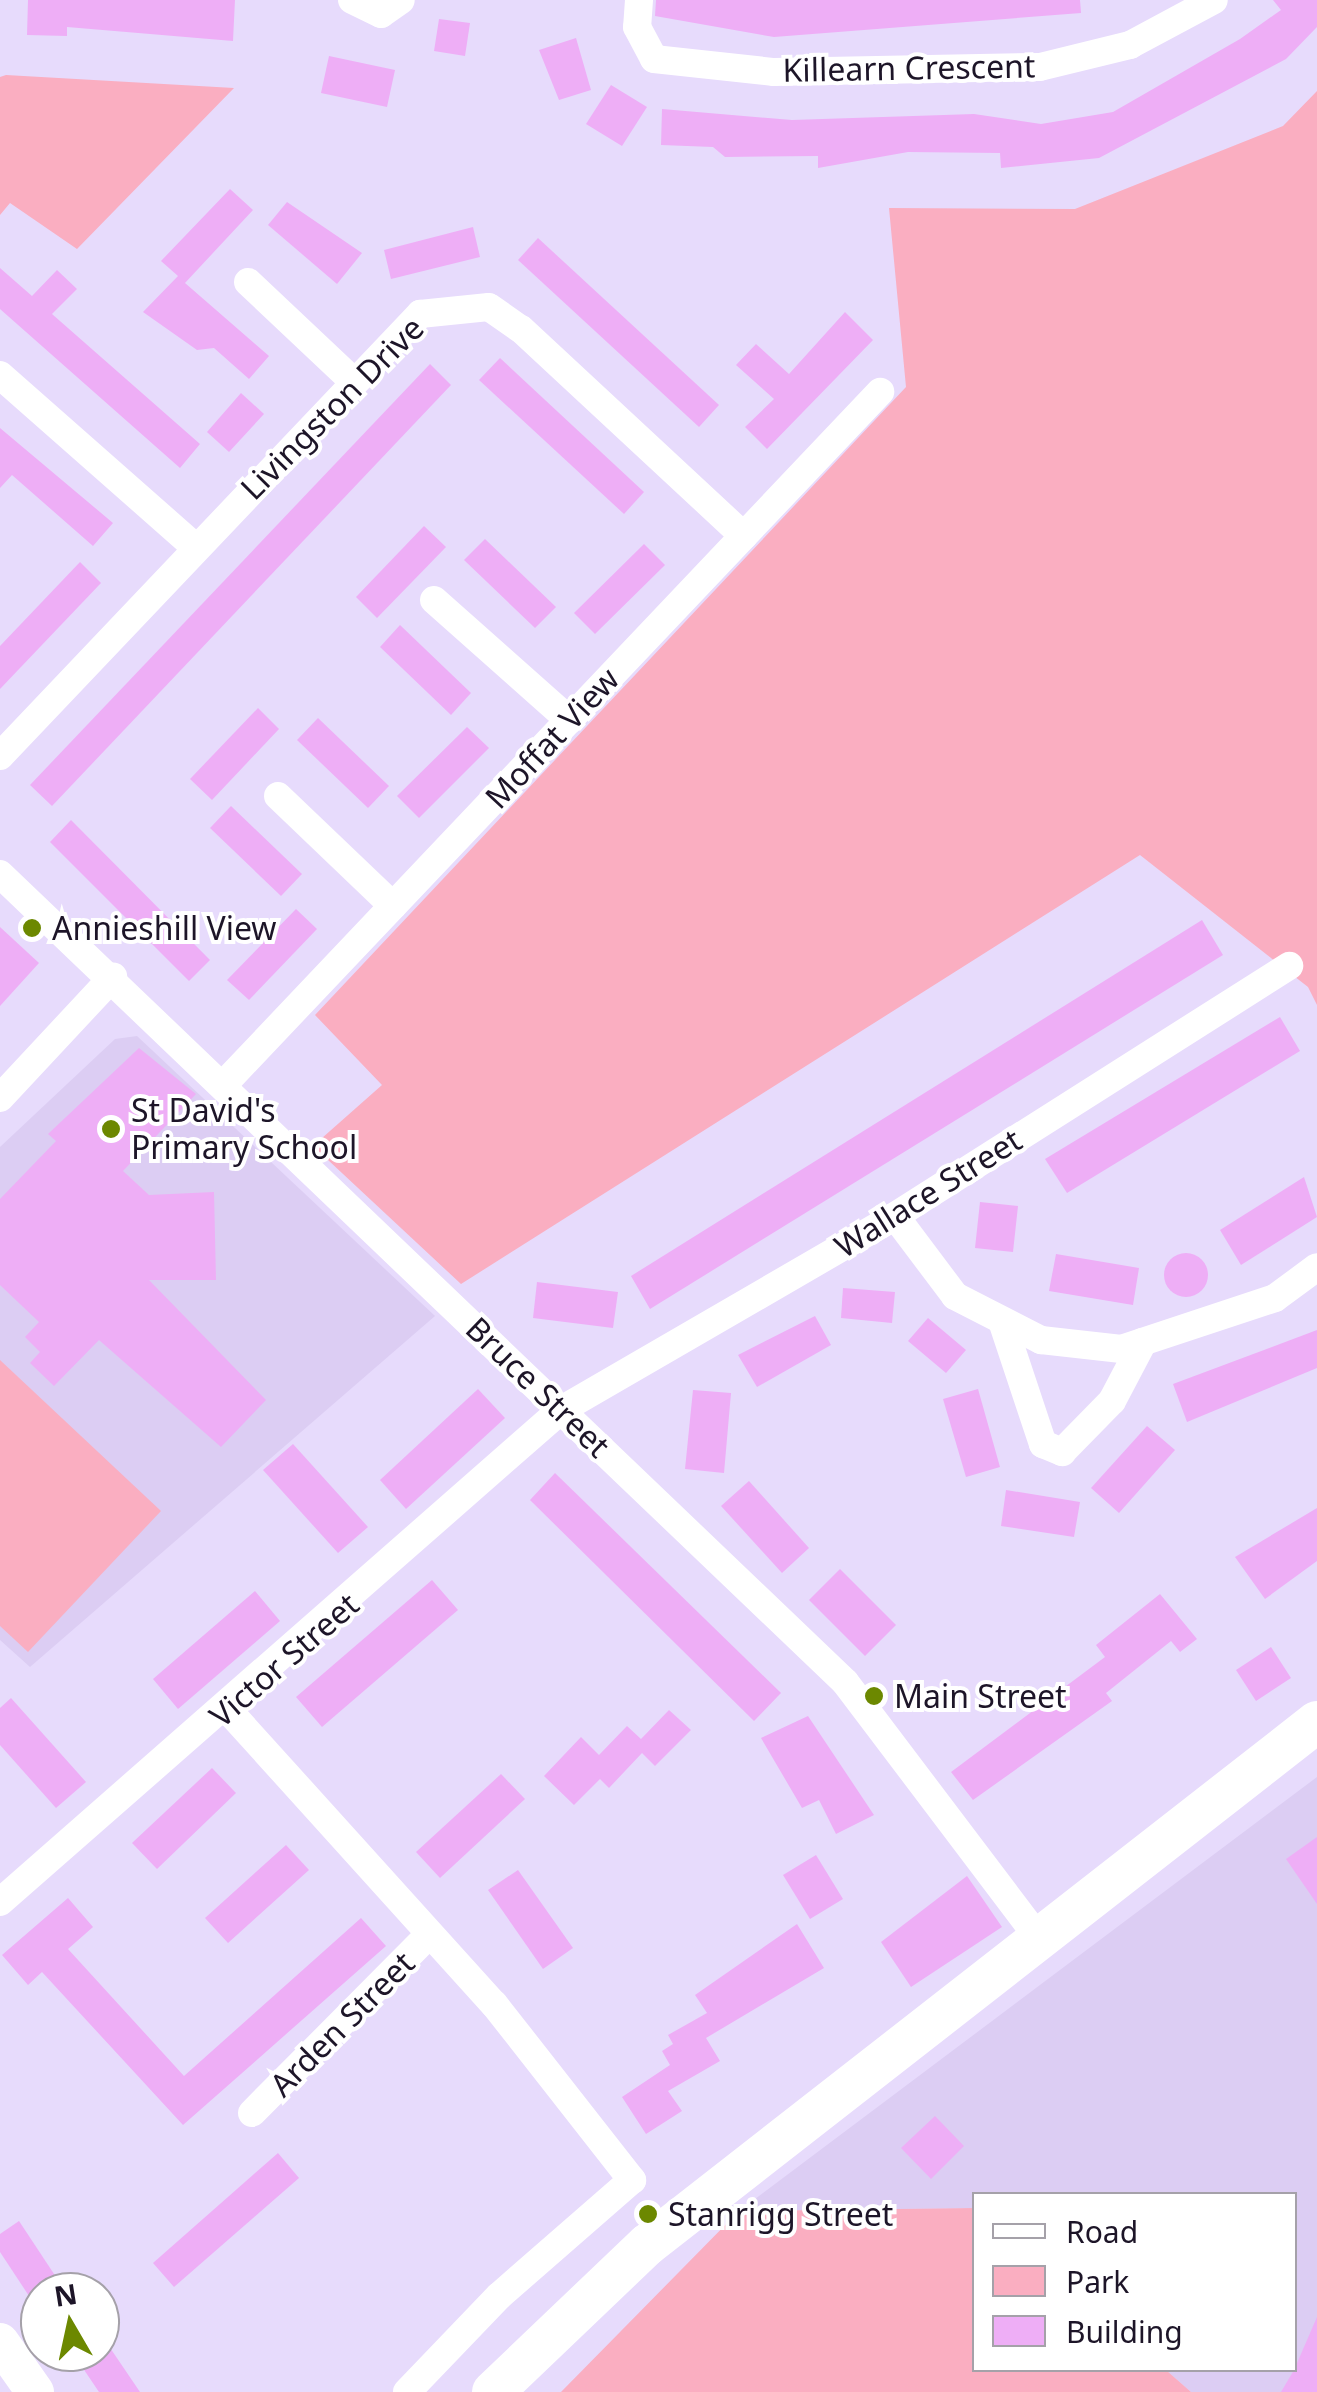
<!DOCTYPE html>
<style>
body{margin:0}
#map{position:relative;width:1317px;height:2392px;overflow:hidden;background:#e7dbfc;font-family:"Noto Sans",sans-serif}
div>[style]{position:absolute}
[style*='--x']{left:calc(var(--x)*1px);top:calc(var(--y)*1px);width:calc(var(--w)*1px);rotate:calc(var(--a)*1deg)}
.built>*{inset:0;background:#dccdf3}
.green>*{inset:0;background:#faaec1}
.building>*{inset:0;background:#eeaef6}
.round{border-radius:50%}
.street>*{height:28px;margin:-14px;padding:0 14px;transform-origin:14px;border-radius:14px;background:#fff}
.secondary>*{height:38px;margin:-19px;padding:0 19px;transform-origin:19px;border-radius:19px;background:#fff}
.primary>*{height:42px;margin:-21px;padding:0 21px;transform-origin:21px;border-radius:21px;background:#fff}
.dots>*{width:28px;height:28px;translate:-50% -50%;box-sizing:border-box;border:5px solid #fff;border-radius:50%}
span{translate:-50% -50%;white-space:nowrap;text-align:center;line-height:1.15;-webkit-text-stroke:8px #fff;paint-order:stroke}
.street-label{font-size:32px;color:#1d1528}
.poi-label{font-size:32px;color:#1d1528}
.left{translate:0 -50%;text-align:left}
.legend{position:absolute;left:972px;top:2192px;width:325px;height:180px;box-sizing:border-box;background:#fff;border:2px solid #a5a1a9;margin:0;padding:12px 18px;list-style:none;font-size:30px;color:#1d1528}
.legend li{display:flex;align-items:center;gap:20px;height:50px}
.legend b{width:50px;border:2px solid #a5a1a9}
.north{position:absolute;left:20px;top:2272px;width:100px;height:100px;box-sizing:border-box;background:#fff;border:2px solid #a5a1a9;border-radius:50%;rotate:351deg;font-size:28px;font-weight:700;line-height:40px;text-align:center;color:#1d1528}
.north::after{content:'';display:block;margin:auto;width:35px;height:45px;background:#6c8800;clip-path:polygon(50% 0,100% 100%,50% 72%,0 100%)}
</style>
<div id="map">
<div class="built">
<div style="clip-path:polygon(137px 1036px,435px 1316px,30px 1667px,0 1640px,0 1147px,115px 1039px)"></div>
<div style="clip-path:polygon(1317px 1777px,1317px 2392px,1191px 2392px,1166px 2370px,1294px 2370px,1294px 2194px,974px 2194px,974px 2208px,739px 2211px)"></div>
</div>
<div class="green">
<div style="clip-path:polygon(0 77px,6px 75px,234px 88px,77px 249px,10px 203px,0 215px)"></div>
<div style="clip-path:polygon(1317px 91px,1317px 1005px,1308px 987px,1140px 855px,461px 1284px,313px 1146px,382px 1085px,315px 1015px,906px 387px,889px 208px,1075px 209px,1283px 126px)"></div>
<div style="clip-path:polygon(0 1360px,161px 1511px,28px 1652px,0 1626px)"></div>
<div style="clip-path:polygon(974px 2208px,974px 2370px,1166px 2370px,1191px 2392px,561px 2392px,739px 2211px)"></div>
</div>
<div class="building">
<div style="clip-path:polygon(28px 0,235px 0,233px 41px,67px 27px,67px 36px,27px 35px)"></div>
<div style="clip-path:polygon(656px 0,1080px 0,1081px 13px,774px 37px,655px 16px)"></div>
<div style="clip-path:polygon(1273px 0,1317px 0,1317px 27px,1286px 59px,1099px 158px,1001px 168px,1000px 153px,908px 152px,818px 168px,818px 156px,725px 157px,713px 147px,661px 145px,662px 109px,792px 120px,974px 114px,1041px 124px,1113px 112px,1240px 39px,1281px 10px)"></div>
<div style="clip-path:polygon(439px 19px,470px 23px,465px 56px,434px 51px)"></div>
<div style="clip-path:polygon(576px 38px,591px 90px,559px 100px,539px 50px)"></div>
<div style="clip-path:polygon(329px 56px,395px 70px,387px 107px,321px 93px)"></div>
<div style="clip-path:polygon(611px 85px,647px 107px,622px 146px,586px 124px)"></div>
<div style="clip-path:polygon(230px 189px,253px 210px,185px 283px,269px 356px,249px 379px,214px 348px,197px 350px,143px 312px,178px 276px,161px 261px)"></div>
<div style="clip-path:polygon(287px 202px,362px 253px,337px 284px,268px 225px)"></div>
<div style="clip-path:polygon(473px 227px,480px 257px,391px 279px,384px 250px)"></div>
<div style="clip-path:polygon(538px 238px,719px 405px,699px 427px,518px 260px)"></div>
<div style="clip-path:polygon(0 268px,32px 296px,57px 270px,77px 289px,52px 314px,200px 444px,180px 468px,0 309px)"></div>
<div style="clip-path:polygon(845px 312px,873px 340px,767px 449px,745px 427px,774px 399px,736px 365px,756px 344px,789px 374px)"></div>
<div style="clip-path:polygon(500px 358px,644px 492px,624px 514px,479px 380px)"></div>
<div style="clip-path:polygon(430px 364px,451px 385px,52px 806px,30px 785px)"></div>
<div style="clip-path:polygon(241px 393px,264px 414px,229px 452px,207px 432px)"></div>
<div style="clip-path:polygon(0 428px,113px 523px,93px 546px,12px 475px,0 488px)"></div>
<div style="clip-path:polygon(424px 526px,446px 547px,377px 618px,356px 597px)"></div>
<div style="clip-path:polygon(485px 539px,556px 607px,535px 628px,464px 560px)"></div>
<div style="clip-path:polygon(644px 544px,665px 565px,595px 634px,574px 613px)"></div>
<div style="clip-path:polygon(80px 562px,101px 583px,0 689px,0 646px)"></div>
<div style="clip-path:polygon(400px 625px,471px 693px,451px 715px,380px 647px)"></div>
<div style="clip-path:polygon(258px 708px,279px 729px,212px 800px,190px 779px)"></div>
<div style="clip-path:polygon(318px 718px,389px 786px,368px 808px,297px 740px)"></div>
<div style="clip-path:polygon(467px 727px,489px 748px,419px 818px,397px 796px)"></div>
<div style="clip-path:polygon(231px 806px,302px 874px,281px 896px,210px 828px)"></div>
<div style="clip-path:polygon(71px 820px,210px 960px,189px 981px,50px 842px)"></div>
<div style="clip-path:polygon(296px 909px,317px 929px,249px 1000px,227px 980px)"></div>
<div style="clip-path:polygon(1202px 920px,1223px 955px,650px 1309px,631px 1276px)"></div>
<div style="clip-path:polygon(0 927px,39px 963px,0 1006px)"></div>
<div style="clip-path:polygon(1280px 1017px,1300px 1051px,1067px 1193px,1045px 1159px)"></div>
<div style="clip-path:polygon(139px 1048px,196px 1094px,123px 1171px,149px 1195px,214px 1192px,216px 1280px,149px 1280px,266px 1400px,221px 1447px,99px 1340px,54px 1386px,30px 1363px,40px 1352px,25px 1337px,39px 1322px,0 1285px,0 1199px,56px 1141px,48px 1134px)"></div>
<div style="clip-path:polygon(1304px 1177px,1317px 1217px,1241px 1265px,1220px 1230px)"></div>
<div style="clip-path:polygon(980px 1202px,1018px 1206px,1013px 1252px,975px 1248px)"></div>
<div class="round" style="left:1164px;top:1253px;width:44px;height:44px"></div>
<div style="clip-path:polygon(1056px 1254px,1139px 1268px,1133px 1305px,1049px 1291px)"></div>
<div style="clip-path:polygon(537px 1282px,618px 1292px,613px 1328px,533px 1318px)"></div>
<div style="clip-path:polygon(843px 1288px,895px 1292px,892px 1323px,841px 1318px)"></div>
<div style="clip-path:polygon(815px 1316px,831px 1345px,757px 1387px,738px 1355px)"></div>
<div style="clip-path:polygon(928px 1318px,966px 1350px,946px 1373px,908px 1341px)"></div>
<div style="clip-path:polygon(1317px 1330px,1317px 1368px,1187px 1422px,1173px 1384px)"></div>
<div style="clip-path:polygon(478px 1389px,505px 1418px,406px 1509px,380px 1480px)"></div>
<div style="clip-path:polygon(978px 1389px,1000px 1467px,966px 1477px,943px 1399px)"></div>
<div style="clip-path:polygon(693px 1390px,731px 1393px,724px 1473px,685px 1469px)"></div>
<div style="clip-path:polygon(1147px 1426px,1175px 1450px,1119px 1513px,1091px 1488px)"></div>
<div style="clip-path:polygon(293px 1444px,368px 1527px,338px 1553px,263px 1470px)"></div>
<div style="clip-path:polygon(555px 1473px,781px 1693px,754px 1721px,530px 1500px)"></div>
<div style="clip-path:polygon(749px 1481px,809px 1548px,782px 1573px,721px 1506px)"></div>
<div style="clip-path:polygon(1006px 1490px,1080px 1502px,1074px 1537px,1001px 1526px)"></div>
<div style="clip-path:polygon(1317px 1508px,1317px 1561px,1265px 1599px,1235px 1557px)"></div>
<div style="clip-path:polygon(840px 1569px,896px 1625px,865px 1656px,809px 1600px)"></div>
<div style="clip-path:polygon(432px 1580px,458px 1610px,322px 1727px,296px 1697px)"></div>
<div style="clip-path:polygon(255px 1591px,280px 1621px,178px 1709px,153px 1679px)"></div>
<div style="clip-path:polygon(1160px 1594px,1197px 1639px,1180px 1652px,1171px 1641px,1106px 1693px,1112px 1701px,973px 1800px,951px 1772px,1105px 1657px,1096px 1645px)"></div>
<div style="clip-path:polygon(1271px 1647px,1291px 1678px,1256px 1701px,1236px 1670px)"></div>
<div style="clip-path:polygon(11px 1698px,86px 1782px,56px 1808px,0 1745px,0 1708px)"></div>
<div style="clip-path:polygon(669px 1710px,691px 1730px,655px 1766px,642px 1753px,609px 1788px,600px 1779px,574px 1805px,544px 1776px,581px 1737px,599px 1755px,627px 1726px,641px 1739px)"></div>
<div style="clip-path:polygon(808px 1716px,874px 1815px,836px 1834px,819px 1800px,802px 1808px,761px 1738px)"></div>
<div style="clip-path:polygon(212px 1768px,236px 1793px,157px 1869px,132px 1843px)"></div>
<div style="clip-path:polygon(501px 1774px,525px 1799px,440px 1878px,416px 1852px)"></div>
<div style="clip-path:polygon(1317px 1837px,1317px 1904px,1286px 1859px)"></div>
<div style="clip-path:polygon(286px 1845px,309px 1870px,228px 1943px,205px 1918px)"></div>
<div style="clip-path:polygon(816px 1855px,843px 1899px,810px 1919px,783px 1875px)"></div>
<div style="clip-path:polygon(518px 1870px,573px 1948px,543px 1969px,488px 1890px)"></div>
<div style="clip-path:polygon(967px 1876px,1002px 1927px,911px 1987px,881px 1942px)"></div>
<div style="clip-path:polygon(68px 1898px,93px 1927px,68px 1949px,184px 2076px,361px 1918px,386px 1946px,183px 2125px,42px 1972px,28px 1985px,2px 1955px)"></div>
<div style="clip-path:polygon(797px 1924px,824px 1968px,706px 2038px,720px 2061px,668px 2091px,682px 2111px,646px 2134px,622px 2097px,670px 2065px,662px 2051px,673px 2044px,668px 2035px,707px 2013px,695px 1995px)"></div>
<div style="clip-path:polygon(935px 2116px,964px 2146px,931px 2179px,901px 2148px)"></div>
<div style="clip-path:polygon(278px 2153px,299px 2178px,174px 2287px,153px 2263px)"></div>
<div style="clip-path:polygon(19px 2221px,60px 2283px,33px 2302px,0 2252px,0 2234px)"></div>
<div style="clip-path:polygon(1317px 2317px,1317px 2392px,1281px 2392px,1294px 2370px)"></div>
<div style="clip-path:polygon(100px 2333px,140px 2392px,99px 2392px,72px 2352px,100px 2352px)"></div>
</div>
<div class="street">
<div style="--x:352;--y:0;--w:32;--a:26"></div>
<div style="--x:381;--y:14;--w:24;--a:-35"></div>
<div style="--x:639;--y:0;--w:27;--a:94"></div>
<div style="--x:637;--y:27;--w:36;--a:62"></div>
<div style="--x:654;--y:59;--w:121;--a:6.2"></div>
<div style="--x:774;--y:72;--w:266;--a:-1.1"></div>
<div style="--x:1040;--y:67;--w:93;--a:-13.7"></div>
<div style="--x:1130;--y:45;--w:95;--a:-28.2"></div>
<div style="--x:248;--y:282;--w:141;--a:43.3"></div>
<div style="--x:0;--y:375;--w:260;--a:41.4"></div>
<div style="--x:434;--y:600;--w:181;--a:41.6"></div>
<div style="--x:0;--y:756;--w:610;--a:-46.46"></div>
<div style="--x:420;--y:314;--w:69;--a:-5.8"></div>
<div style="--x:489;--y:307;--w:39;--a:35"></div>
<div style="--x:521;--y:329;--w:304;--a:42.9"></div>
<div style="--x:278;--y:796;--w:159;--a:43.7"></div>
<div style="--x:0;--y:874;--w:1169;--a:43.72"></div>
<div style="--x:845;--y:1682;--w:318;--a:52.9"></div>
<div style="--x:224;--y:1084;--w:954;--a:-46.53"></div>
<div style="--x:0;--y:1098;--w:166;--a:-47"></div>
<div style="--x:895;--y:1216;--w:100;--a:53.1"></div>
<div style="--x:955;--y:1296;--w:97;--a:27.1"></div>
<div style="--x:1041;--y:1340;--w:81;--a:6.4"></div>
<div style="--x:1121;--y:1349;--w:162;--a:-18.3"></div>
<div style="--x:1275;--y:1298;--w:52;--a:-36.4"></div>
<div style="--x:1002;--y:1321;--w:130;--a:71.6"></div>
<div style="--x:1043;--y:1444;--w:21;--a:23"></div>
<div style="--x:1062;--y:1452;--w:71;--a:-45.6"></div>
<div style="--x:1112;--y:1401;--w:67;--a:-62.3"></div>
<div style="--x:228;--y:1710;--w:396;--a:47.9"></div>
<div style="--x:494;--y:2004;--w:224;--a:51.9"></div>
<div style="--x:632;--y:2180;--w:176;--a:138.9"></div>
<div style="--x:499;--y:2296;--w:133;--a:133.8"></div>
<div style="--x:0;--y:1902;--w:746;--a:-41.25"></div>
<div style="--x:561;--y:1410;--w:386;--a:-30.1"></div>
<div style="--x:895;--y:1216;--w:467;--a:-32.4"></div>
<div style="--x:252;--y:2113;--w:252;--a:-45.2"></div>
</div>
<div class="secondary">
<div style="--x:0;--y:2342;--w:61;--a:55"></div>
</div>
<div class="primary">
<div style="--x:493;--y:2392;--w:213;--a:-43.7"></div>
<div style="--x:647;--y:2245;--w:850;--a:-37.98"></div>
</div>
<div class="dots">
<div style="left:32px;top:928px;background:#6c8800"></div>
<div style="left:111px;top:1129px;background:#6c8800"></div>
<div style="left:874px;top:1696px;background:#6c8800"></div>
<div style="left:648px;top:2214px;background:#6c8800"></div>
</div>
<div class="street-label">
<span style="left:909px;top:68px;rotate:-1deg">Killearn Crescent</span>
<span style="left:332px;top:408px;rotate:-45deg">Livingston Drive</span>
<span style="left:552px;top:738px;rotate:-47deg">Moffat View</span>
<span style="left:928px;top:1193px;rotate:-32deg">Wallace Street</span>
<span style="left:538px;top:1387px;rotate:44deg">Bruce Street</span>
<span style="left:284px;top:1660px;rotate:-41deg">Victor Street</span>
<span style="left:342px;top:2024px;rotate:-45deg">Arden Street</span>
</div>
<div class="poi-label">
<span class="left" style="left:52px;top:928px">Annieshill View</span>
<span class="left" style="left:131px;top:1129px">St David's<br>Primary School</span>
<span class="left" style="left:894px;top:1696px">Main Street</span>
<span class="left" style="left:668px;top:2214px">Stanrigg Street</span>
</div>
<ul class="legend">
<li><b style="height:12px;background:#fff"></b>Road</li>
<li><b style="height:28px;background:#faaec1"></b>Park</li>
<li><b style="height:28px;background:#eeaef6"></b>Building</li>
</ul>
<div class="north">N</div>
</div>
